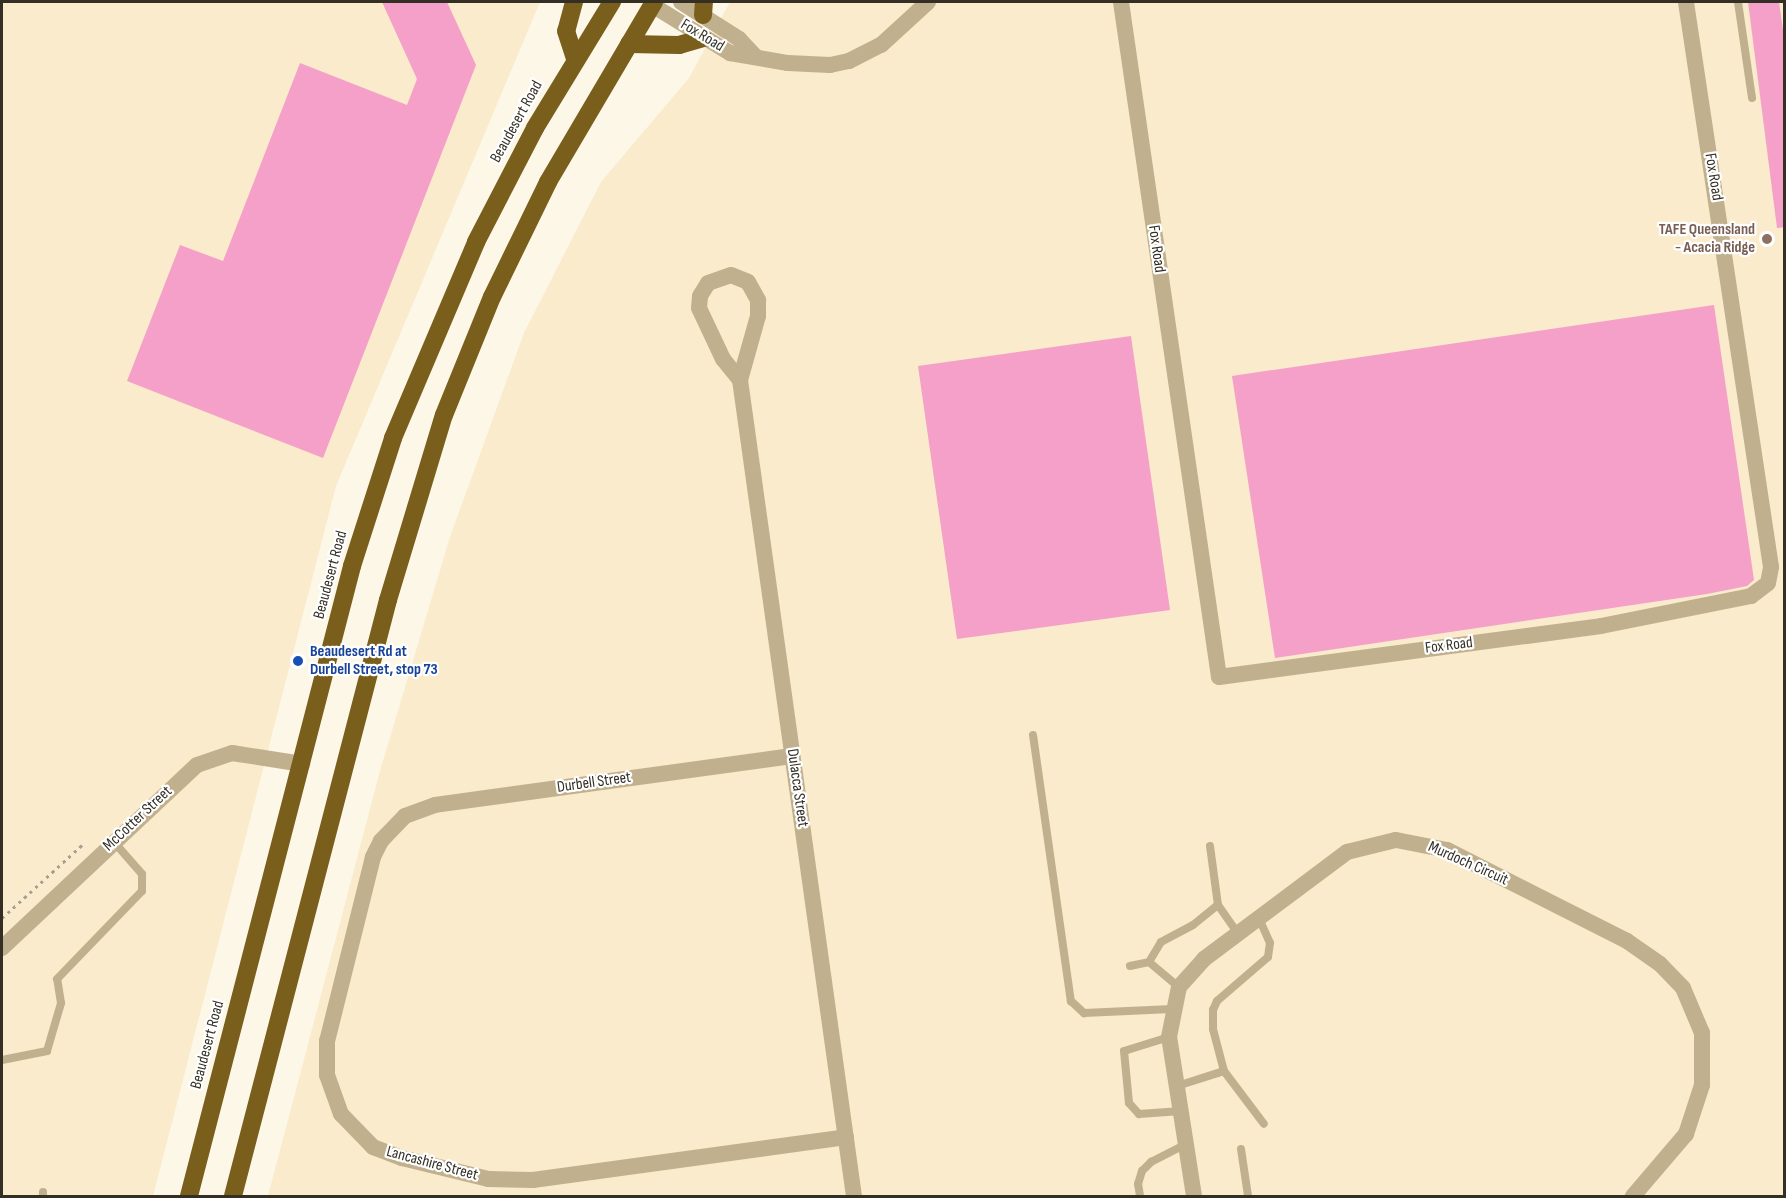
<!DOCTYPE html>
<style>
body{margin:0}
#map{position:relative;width:1786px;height:1198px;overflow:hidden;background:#fdf7e8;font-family:"Sofia Sans Condensed",sans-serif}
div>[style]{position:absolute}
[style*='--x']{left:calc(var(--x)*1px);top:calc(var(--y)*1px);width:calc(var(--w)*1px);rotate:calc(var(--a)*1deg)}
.built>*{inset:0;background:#f9ebcb}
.building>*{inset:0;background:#f5a0c8}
.path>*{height:3px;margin-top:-1.5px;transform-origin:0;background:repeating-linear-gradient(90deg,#a5a093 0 3px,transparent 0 7.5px)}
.lane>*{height:8px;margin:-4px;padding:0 4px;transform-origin:4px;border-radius:4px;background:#c0b08e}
.street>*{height:16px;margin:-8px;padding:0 8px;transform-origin:8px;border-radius:8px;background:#c0b08e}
.highway>*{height:18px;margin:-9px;padding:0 9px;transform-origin:9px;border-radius:9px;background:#7a5f1c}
.dots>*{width:16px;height:16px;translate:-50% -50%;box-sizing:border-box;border:3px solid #fff;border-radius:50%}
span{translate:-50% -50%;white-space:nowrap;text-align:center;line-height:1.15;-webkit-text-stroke:4.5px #fff;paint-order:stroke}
.street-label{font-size:16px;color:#332f25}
.education-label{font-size:16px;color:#785e54;font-weight:700}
.right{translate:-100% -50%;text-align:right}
.transit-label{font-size:16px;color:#164399;font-weight:700}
.left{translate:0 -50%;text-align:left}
.frame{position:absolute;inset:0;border:3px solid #332f25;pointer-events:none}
</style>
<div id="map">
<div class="built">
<div style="clip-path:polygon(2px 2px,540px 2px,336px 486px,153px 1196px,2px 1196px)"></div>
<div style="clip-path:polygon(730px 2px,1784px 2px,1784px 1196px,268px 1196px,380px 771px,450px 537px,524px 333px,601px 182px,689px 78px)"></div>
</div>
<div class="building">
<div style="clip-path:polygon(382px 2px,447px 2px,476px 65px,323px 458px,127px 381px,180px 245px,223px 261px,300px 63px,407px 105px,417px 79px)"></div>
<div style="clip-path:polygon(1748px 2px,1779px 2px,1785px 44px,1785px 227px,1777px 228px)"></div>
<div style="clip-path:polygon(1714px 305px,1754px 580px,1747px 586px,1707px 594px,1275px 658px,1232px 376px)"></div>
<div style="clip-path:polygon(1131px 336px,1170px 610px,957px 639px,918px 366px)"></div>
</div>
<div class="path">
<div style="--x:2;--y:918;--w:110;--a:-42.4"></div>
</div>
<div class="lane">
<div style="--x:1738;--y:2;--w:97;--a:81.7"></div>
<div style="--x:1033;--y:735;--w:269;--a:81.9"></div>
<div style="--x:1071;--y:1001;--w:18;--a:43"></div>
<div style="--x:1084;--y:1013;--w:88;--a:-2.6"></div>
<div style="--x:1210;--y:846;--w:60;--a:82.3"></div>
<div style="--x:1218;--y:905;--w:35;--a:55"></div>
<div style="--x:1149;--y:962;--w:39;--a:40"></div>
<div style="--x:1130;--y:966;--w:19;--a:-12"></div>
<div style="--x:1149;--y:962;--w:23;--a:-59"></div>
<div style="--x:1161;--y:942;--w:36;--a:-28"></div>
<div style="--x:1193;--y:925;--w:32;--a:-39"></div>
<div style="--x:1169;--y:1037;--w:47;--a:162.7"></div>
<div style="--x:1124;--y:1051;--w:52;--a:84.5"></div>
<div style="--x:1129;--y:1103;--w:15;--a:48"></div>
<div style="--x:1139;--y:1114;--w:42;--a:-4.1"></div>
<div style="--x:2;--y:1060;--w:46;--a:-11.3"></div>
<div style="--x:47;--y:1051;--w:50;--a:-73.7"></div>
<div style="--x:61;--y:1003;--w:24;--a:-99"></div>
<div style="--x:57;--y:979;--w:122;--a:-46"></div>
<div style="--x:142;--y:891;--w:17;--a:-90"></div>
<div style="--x:142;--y:874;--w:43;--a:-131.2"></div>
<div style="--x:1224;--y:1071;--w:66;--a:53"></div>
<div style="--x:1177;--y:1086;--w:49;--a:-17.7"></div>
<div style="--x:1224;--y:1071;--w:43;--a:-104.7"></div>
<div style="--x:1213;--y:1029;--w:19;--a:-90"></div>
<div style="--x:1213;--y:1010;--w:10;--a:-66"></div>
<div style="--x:1217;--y:1001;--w:67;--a:-40.8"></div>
<div style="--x:1268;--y:957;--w:14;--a:-82"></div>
<div style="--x:1270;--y:943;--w:27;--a:-114"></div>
<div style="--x:1241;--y:1149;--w:48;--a:81.5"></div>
<div style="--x:43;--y:1192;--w:4;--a:90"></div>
<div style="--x:1140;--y:1196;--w:12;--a:-99"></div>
<div style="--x:1138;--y:1184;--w:14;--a:-73"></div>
<div style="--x:1142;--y:1171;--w:13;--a:-45"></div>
<div style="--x:1151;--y:1162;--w:39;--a:-27"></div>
</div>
<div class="street">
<div style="--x:681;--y:2;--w:69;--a:32.5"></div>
<div style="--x:739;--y:39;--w:23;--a:47"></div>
<div style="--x:1121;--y:2;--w:682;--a:81.74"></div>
<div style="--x:1219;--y:677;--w:385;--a:-7.6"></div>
<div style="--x:1601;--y:626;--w:153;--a:-11.3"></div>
<div style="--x:1751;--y:596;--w:21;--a:-37"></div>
<div style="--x:1768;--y:583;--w:16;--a:-79"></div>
<div style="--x:1771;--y:567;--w:571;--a:-98.56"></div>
<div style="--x:652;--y:5;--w:92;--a:31.6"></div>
<div style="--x:730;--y:53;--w:59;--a:9.8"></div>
<div style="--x:788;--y:63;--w:42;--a:2.7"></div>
<div style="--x:830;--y:65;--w:19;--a:-12"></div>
<div style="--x:849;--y:61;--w:36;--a:-27"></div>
<div style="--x:881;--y:45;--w:64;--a:-42.5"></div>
<div style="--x:740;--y:380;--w:27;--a:-129"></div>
<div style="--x:723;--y:359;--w:56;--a:-115.2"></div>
<div style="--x:699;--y:308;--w:12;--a:-85"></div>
<div style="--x:700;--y:296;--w:15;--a:-58"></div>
<div style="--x:708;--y:283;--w:24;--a:-19"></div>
<div style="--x:731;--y:275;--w:18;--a:22"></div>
<div style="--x:748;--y:282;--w:21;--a:61"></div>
<div style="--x:758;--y:300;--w:16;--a:90"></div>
<div style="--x:758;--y:316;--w:66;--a:105.7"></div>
<div style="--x:740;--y:380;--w:824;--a:82.05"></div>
<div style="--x:792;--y:756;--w:360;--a:172.2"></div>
<div style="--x:435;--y:805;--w:32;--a:160"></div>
<div style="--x:405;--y:816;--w:35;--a:134"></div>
<div style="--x:381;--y:841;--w:18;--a:117"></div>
<div style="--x:373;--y:857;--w:190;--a:104"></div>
<div style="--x:327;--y:1041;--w:34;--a:90"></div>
<div style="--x:327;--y:1075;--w:41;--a:70.3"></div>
<div style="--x:341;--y:1114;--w:46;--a:45.9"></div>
<div style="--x:373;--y:1147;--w:31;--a:21"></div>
<div style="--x:402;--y:1158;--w:89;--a:13.7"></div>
<div style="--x:488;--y:1179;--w:45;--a:1.3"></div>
<div style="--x:533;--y:1180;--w:316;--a:-7.8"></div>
<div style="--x:2;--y:948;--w:267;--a:-43.2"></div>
<div style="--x:197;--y:765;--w:37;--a:-19"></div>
<div style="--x:232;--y:753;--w:71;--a:8.9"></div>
<div style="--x:1194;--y:1196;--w:161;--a:-98.9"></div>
<div style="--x:1169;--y:1037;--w:51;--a:-78.7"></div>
<div style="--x:1179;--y:987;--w:38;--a:-48"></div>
<div style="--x:1204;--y:959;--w:179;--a:-36.8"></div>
<div style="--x:1347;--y:852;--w:50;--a:-13.8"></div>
<div style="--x:1396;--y:840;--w:52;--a:11.1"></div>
<div style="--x:1447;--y:850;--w:202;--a:26.8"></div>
<div style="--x:1627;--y:941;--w:40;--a:34.9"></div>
<div style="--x:1660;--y:964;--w:33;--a:46"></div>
<div style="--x:1683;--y:988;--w:49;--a:67.1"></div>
<div style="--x:1702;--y:1033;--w:52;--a:90"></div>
<div style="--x:1702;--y:1085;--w:52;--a:108.1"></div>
<div style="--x:1686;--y:1134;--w:82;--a:130.5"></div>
</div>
<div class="highway">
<div style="--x:574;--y:2;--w:30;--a:105"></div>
<div style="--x:566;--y:31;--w:29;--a:72"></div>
<div style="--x:703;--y:15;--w:13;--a:-86"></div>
<div style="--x:629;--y:44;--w:50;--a:1.1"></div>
<div style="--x:679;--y:45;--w:25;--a:-16"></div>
<div style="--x:189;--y:1196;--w:651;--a:-75.49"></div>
<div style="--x:352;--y:566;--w:134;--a:-72.2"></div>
<div style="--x:393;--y:438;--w:213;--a:-67"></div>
<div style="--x:476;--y:242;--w:128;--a:-62.6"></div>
<div style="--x:535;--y:128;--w:148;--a:-58.6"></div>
<div style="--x:233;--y:1196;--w:616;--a:-75.42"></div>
<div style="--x:388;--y:600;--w:193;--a:-73.2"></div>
<div style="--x:444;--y:415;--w:127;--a:-67.9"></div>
<div style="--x:492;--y:297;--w:128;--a:-64"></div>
<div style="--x:548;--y:182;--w:209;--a:-59.5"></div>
</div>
<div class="dots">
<div style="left:1767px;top:239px;background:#8d6e63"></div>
<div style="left:298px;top:661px;background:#1a4fb4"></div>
</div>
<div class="street-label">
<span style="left:702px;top:36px;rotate:31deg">Fox Road</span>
<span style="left:517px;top:122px;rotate:-61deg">Beaudesert Road</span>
<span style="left:1713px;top:177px;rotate:81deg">Fox Road</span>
<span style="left:1156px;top:249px;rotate:82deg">Fox Road</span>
<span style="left:331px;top:575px;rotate:-75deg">Beaudesert Road</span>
<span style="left:1449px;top:646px;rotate:-7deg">Fox Road</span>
<span style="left:594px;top:783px;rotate:-8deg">Durbell Street</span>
<span style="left:797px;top:788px;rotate:82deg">Dulacca Street</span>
<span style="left:138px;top:819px;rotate:-43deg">McCotter Street</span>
<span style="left:1468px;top:864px;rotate:24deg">Murdoch Circuit</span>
<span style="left:208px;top:1045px;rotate:-75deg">Beaudesert Road</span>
<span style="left:432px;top:1164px;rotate:15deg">Lancashire Street</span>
</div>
<div class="education-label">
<span class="right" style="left:1755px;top:239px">TAFE Queensland<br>- Acacia Ridge</span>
</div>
<div class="transit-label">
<span class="left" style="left:310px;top:661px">Beaudesert Rd at<br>Durbell Street, stop 73</span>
</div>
<div class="frame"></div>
</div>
